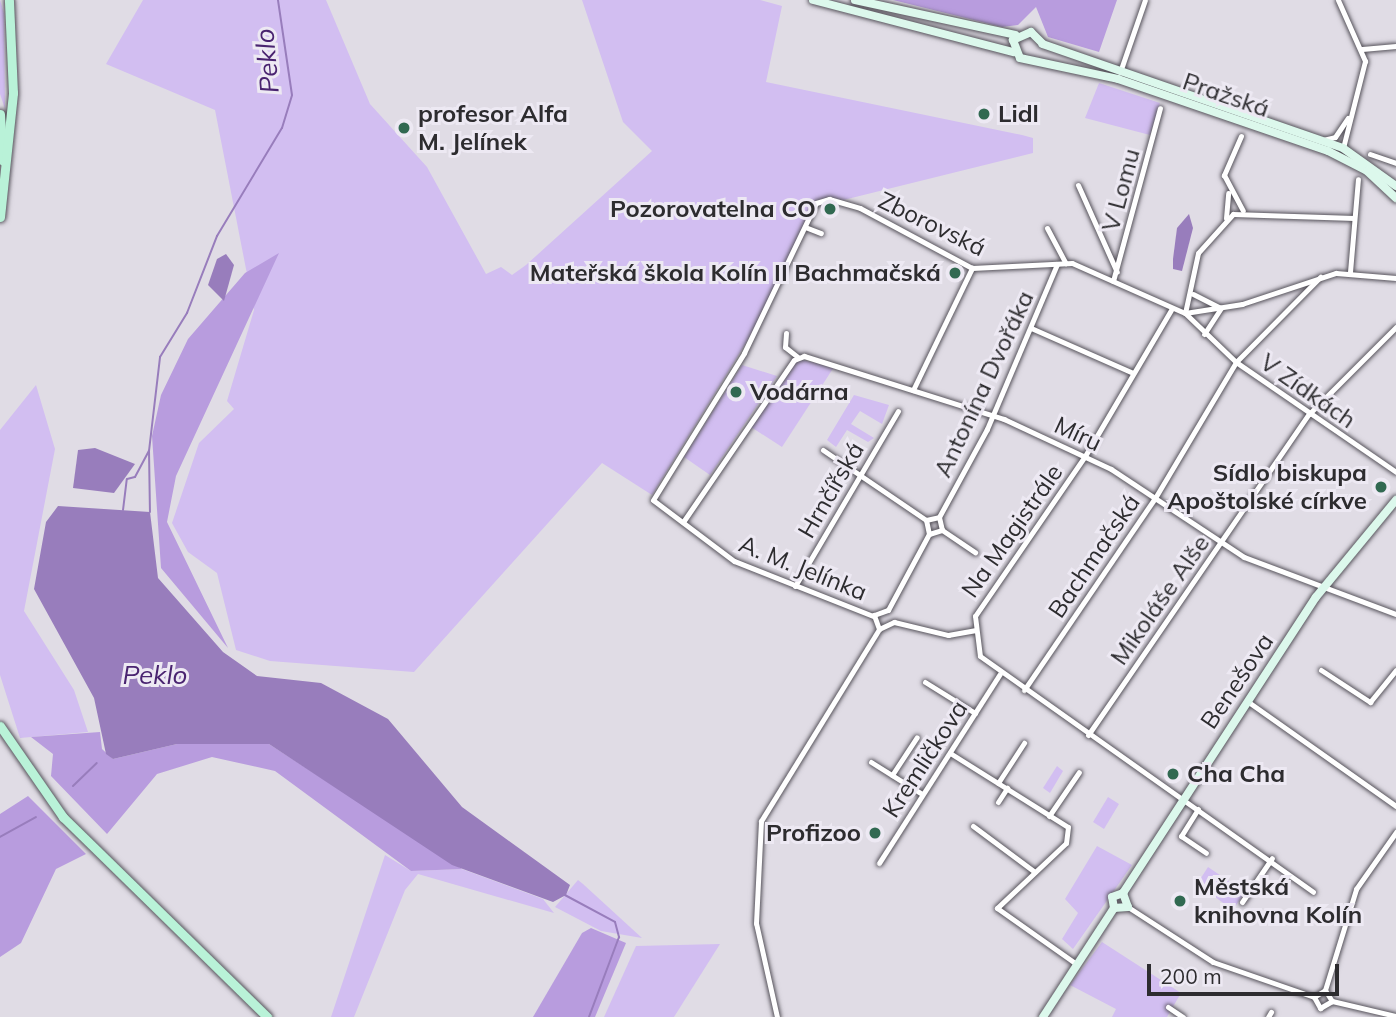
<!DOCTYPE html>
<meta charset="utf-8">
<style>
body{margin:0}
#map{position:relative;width:1396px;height:1017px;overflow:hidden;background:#e0dce5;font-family:Mulish,sans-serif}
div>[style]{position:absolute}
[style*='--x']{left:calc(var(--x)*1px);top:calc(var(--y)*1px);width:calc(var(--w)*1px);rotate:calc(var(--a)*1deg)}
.green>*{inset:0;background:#d2bef1}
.forest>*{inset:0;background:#b89cde}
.water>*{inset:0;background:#987dbc}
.stream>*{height:2px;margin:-1px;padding:0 1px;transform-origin:1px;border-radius:1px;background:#987dbc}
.roads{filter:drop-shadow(0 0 2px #57545c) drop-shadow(0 0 2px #57545c)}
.street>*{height:5px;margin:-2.5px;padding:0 2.5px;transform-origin:2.5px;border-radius:2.5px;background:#fff}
.secondary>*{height:8px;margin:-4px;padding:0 4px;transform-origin:4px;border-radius:4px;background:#dcf8ec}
.primary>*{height:9px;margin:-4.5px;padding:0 4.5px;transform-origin:4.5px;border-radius:4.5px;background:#b9f2d8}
.dots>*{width:19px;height:19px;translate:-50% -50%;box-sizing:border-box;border:4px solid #ede9f3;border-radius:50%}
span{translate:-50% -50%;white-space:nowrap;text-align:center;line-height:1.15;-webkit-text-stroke:6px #ede9f3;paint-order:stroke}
.street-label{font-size:24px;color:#2d2c2f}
.poi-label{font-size:24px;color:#2d2c2f;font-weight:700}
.left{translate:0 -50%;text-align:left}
.right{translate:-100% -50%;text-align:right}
.water-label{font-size:26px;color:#492370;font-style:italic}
.scale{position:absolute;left:1147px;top:964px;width:192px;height:32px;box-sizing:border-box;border:4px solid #2d2c2f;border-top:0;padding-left:9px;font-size:21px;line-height:24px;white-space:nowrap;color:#2d2c2f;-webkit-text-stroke:5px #ede9f3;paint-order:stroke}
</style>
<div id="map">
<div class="green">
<div style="clip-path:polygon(0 0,4px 13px,5px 109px,0 94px)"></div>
<div style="clip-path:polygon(143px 0,326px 0,370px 104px,427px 167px,486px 274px,501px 267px,512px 275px,526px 265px,652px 151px,623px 122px,582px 0,760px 0,782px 6px,766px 82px,1022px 135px,1033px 138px,1033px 153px,811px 208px,760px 320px,652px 495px,602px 463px,414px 672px,270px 661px,236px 650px,217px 573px,188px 552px,172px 523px,199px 443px,234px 409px,227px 401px,254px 310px,215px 110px,106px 64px)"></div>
<div style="clip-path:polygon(1099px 83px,1160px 103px,1150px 135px,1085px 118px)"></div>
<div style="clip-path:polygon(798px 359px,834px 367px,782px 447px,751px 427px)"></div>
<div style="clip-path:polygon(742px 365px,777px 376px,710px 475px,684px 457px)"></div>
<div style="clip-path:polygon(36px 385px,55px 449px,24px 611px,74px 690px,88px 732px,20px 738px,0 675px,0 430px)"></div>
<div style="clip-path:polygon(854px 395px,889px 405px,882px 424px,860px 411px,851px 424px,874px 438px,868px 442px,847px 430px,836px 447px,827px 440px)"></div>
<div style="clip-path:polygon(1057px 766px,1063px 771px,1050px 793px,1043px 788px)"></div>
<div style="clip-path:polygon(1108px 797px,1119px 804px,1104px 829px,1093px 822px)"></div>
<div style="clip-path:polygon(1097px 846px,1132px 865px,1073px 949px,1062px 939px,1078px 913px,1065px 899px)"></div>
<div style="clip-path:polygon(385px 855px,411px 871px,462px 869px,543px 899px,554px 913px,418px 874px,405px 890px,354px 1017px,331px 1017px)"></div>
<div style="clip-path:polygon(1208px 867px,1245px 892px,1233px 910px,1197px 884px)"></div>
<div style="clip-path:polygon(578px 880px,583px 884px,642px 938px,601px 931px,555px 907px)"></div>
<div style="clip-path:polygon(1102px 942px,1181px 993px,1167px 1017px,1112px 1017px,1116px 1009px,1070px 985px)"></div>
<div style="clip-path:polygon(720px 944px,674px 1017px,604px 1017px,636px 946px)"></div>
</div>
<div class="forest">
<div style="clip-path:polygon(893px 0,1117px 0,1099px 52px,1048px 37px,1036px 7px,1018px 25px,1002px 27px)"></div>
<div style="clip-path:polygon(279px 253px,176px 476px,167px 522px,228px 648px,161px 568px,152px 436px,161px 395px,188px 339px,245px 273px)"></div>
<div style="clip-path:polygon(100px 732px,102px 749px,113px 759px,177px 744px,269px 744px,462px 869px,411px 871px,275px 771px,212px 757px,157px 774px,107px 834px,51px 776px,53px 754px,31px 737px)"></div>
<div style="clip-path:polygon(28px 796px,86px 854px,56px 869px,21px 943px,0 957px,0 814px)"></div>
<div style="clip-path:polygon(591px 928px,626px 943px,595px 1017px,533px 1017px,582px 933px)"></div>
</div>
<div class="water">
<div style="clip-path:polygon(1189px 214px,1193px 228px,1182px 271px,1173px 269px,1173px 259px,1177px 228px)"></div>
<div style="clip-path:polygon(226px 254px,234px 265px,224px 301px,208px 285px,217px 259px)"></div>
<div style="clip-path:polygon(95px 448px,135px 464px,114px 493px,73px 488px,78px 450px)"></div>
<div style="clip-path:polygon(58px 506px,150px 512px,158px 578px,223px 652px,257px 676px,321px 683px,388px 719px,462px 807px,570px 885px,566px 895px,553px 902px,452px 865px,269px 744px,177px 744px,113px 759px,106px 754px,94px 698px,34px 589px,46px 522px)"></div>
</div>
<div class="stream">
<div style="--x:149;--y:451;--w:61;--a:89.1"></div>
<div style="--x:123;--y:510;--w:31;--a:-83"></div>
<div style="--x:127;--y:479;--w:8;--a:-14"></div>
<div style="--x:135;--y:477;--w:30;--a:-62"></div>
<div style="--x:149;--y:451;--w:95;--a:-83.3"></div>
<div style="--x:160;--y:357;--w:52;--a:-58.5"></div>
<div style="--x:187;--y:313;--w:83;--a:-68.7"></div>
<div style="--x:217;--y:236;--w:126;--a:-59"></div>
<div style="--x:282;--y:128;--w:34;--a:-73"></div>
<div style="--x:292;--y:95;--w:96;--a:-98.4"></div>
<div style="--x:73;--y:786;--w:33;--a:-44"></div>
<div style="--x:0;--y:837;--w:41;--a:-29.1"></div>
<div style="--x:563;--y:894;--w:59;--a:28.3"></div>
<div style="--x:615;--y:922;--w:16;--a:75"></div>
<div style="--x:619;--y:937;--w:85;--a:110.6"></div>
</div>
<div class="roads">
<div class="street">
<div style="--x:1338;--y:0;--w:67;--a:66.1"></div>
<div style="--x:1365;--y:61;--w:90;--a:104.2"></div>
<div style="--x:1362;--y:49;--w:34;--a:-5"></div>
<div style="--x:1120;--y:72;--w:76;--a:-70.9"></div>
<div style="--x:1241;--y:136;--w:43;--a:113.6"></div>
<div style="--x:1224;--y:175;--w:40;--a:62"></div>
<div style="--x:1323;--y:140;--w:12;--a:-14"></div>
<div style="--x:1335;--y:137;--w:23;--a:-56"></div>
<div style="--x:1370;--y:154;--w:28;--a:19"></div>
<div style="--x:1078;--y:185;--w:95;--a:65.9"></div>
<div style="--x:1226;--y:218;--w:25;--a:-85"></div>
<div style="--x:1354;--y:218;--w:121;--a:-178.1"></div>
<div style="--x:1233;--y:214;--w:52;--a:131.9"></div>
<div style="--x:1198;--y:253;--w:61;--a:102.2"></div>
<div style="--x:1185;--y:313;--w:71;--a:43.9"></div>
<div style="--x:1236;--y:362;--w:194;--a:34.5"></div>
<div style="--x:805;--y:227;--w:17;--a:21"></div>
<div style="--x:1047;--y:228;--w:40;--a:62"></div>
<div style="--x:1350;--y:272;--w:93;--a:-85.1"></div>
<div style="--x:1113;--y:281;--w:179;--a:-74.8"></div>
<div style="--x:1193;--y:294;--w:31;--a:27"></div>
<div style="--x:1221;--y:308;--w:31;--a:123"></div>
<div style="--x:1171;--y:310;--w:169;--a:120.5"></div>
<div style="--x:1085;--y:456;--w:194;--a:124.5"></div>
<div style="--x:975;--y:616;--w:40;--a:82.9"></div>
<div style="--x:980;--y:656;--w:408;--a:35.3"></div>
<div style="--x:1031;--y:328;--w:111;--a:23.8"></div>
<div style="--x:786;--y:333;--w:14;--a:94"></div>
<div style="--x:785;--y:347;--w:16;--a:38"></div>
<div style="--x:913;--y:390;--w:136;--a:-64.2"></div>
<div style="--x:823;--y:450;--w:125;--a:34.2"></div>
<div style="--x:939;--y:517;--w:100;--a:-61.4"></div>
<div style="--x:987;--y:429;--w:179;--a:-67"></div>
<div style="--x:683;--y:522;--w:196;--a:-55.6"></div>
<div style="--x:794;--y:360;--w:11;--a:-22"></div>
<div style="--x:804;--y:356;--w:210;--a:17.5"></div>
<div style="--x:1004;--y:419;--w:118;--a:25"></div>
<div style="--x:1111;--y:469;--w:159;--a:33.5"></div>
<div style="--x:1244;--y:557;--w:162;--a:20.6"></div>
<div style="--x:942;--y:530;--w:40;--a:34"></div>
<div style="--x:929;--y:534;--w:14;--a:-102"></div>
<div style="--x:926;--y:520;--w:13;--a:-13"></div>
<div style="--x:929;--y:534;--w:14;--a:-17"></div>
<div style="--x:942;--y:530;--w:13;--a:-103"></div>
<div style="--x:795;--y:586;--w:203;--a:-59.5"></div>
<div style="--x:888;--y:610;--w:86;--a:-61.7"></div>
<div style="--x:873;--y:616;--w:149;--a:-158.4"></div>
<div style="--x:734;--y:561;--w:101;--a:-143"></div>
<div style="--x:653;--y:500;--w:173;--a:-58.2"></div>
<div style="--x:744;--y:353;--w:166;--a:-64.4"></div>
<div style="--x:816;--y:203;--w:14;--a:-17"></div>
<div style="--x:829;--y:199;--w:32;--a:16"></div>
<div style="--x:860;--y:208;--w:127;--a:28.2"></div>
<div style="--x:972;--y:268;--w:100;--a:-2.9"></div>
<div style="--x:1072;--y:263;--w:124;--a:23.9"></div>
<div style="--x:1185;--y:313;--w:58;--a:-9"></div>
<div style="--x:1242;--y:304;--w:99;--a:-18.3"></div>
<div style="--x:1336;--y:273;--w:60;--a:4.8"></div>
<div style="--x:894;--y:622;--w:56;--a:13.5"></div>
<div style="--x:948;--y:635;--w:27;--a:-10"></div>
<div style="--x:879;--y:629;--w:15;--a:-110"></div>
<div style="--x:874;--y:615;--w:15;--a:-20"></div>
<div style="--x:879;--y:629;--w:17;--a:-25"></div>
<div style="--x:1321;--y:670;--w:59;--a:33.1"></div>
<div style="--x:1370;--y:702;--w:41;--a:-50.9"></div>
<div style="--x:925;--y:682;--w:59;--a:31.8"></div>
<div style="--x:1024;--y:690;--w:232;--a:-55.7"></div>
<div style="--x:1155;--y:498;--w:158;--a:-59.2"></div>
<div style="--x:1236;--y:362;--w:120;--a:-45.3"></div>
<div style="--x:1247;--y:701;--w:182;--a:35.2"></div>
<div style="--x:1088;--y:735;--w:390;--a:-55.5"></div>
<div style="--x:1309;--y:414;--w:123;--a:-45"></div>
<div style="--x:950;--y:753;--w:139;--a:32.1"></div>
<div style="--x:1068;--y:827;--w:16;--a:97"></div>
<div style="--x:1066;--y:843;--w:95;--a:136.7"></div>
<div style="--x:997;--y:908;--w:95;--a:35.2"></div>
<div style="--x:871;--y:762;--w:60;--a:32.1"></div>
<div style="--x:892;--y:775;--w:45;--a:-56.7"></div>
<div style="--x:998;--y:783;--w:48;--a:-57"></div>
<div style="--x:998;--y:802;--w:17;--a:-57"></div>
<div style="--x:1198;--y:809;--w:32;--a:122"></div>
<div style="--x:1181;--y:836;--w:30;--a:34"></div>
<div style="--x:1049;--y:816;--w:53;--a:-55.7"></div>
<div style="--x:973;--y:826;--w:77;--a:36.6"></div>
<div style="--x:879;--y:863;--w:224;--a:-57.4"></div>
<div style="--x:1242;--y:902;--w:53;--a:-55.7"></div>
<div style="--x:1128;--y:907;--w:101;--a:32.9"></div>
<div style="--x:1213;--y:962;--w:107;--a:19.1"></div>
<div style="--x:1325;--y:990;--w:106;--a:-72.9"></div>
<div style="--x:1356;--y:889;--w:70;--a:-54.9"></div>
<div style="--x:1314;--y:997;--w:13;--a:61"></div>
<div style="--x:1320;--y:1008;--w:14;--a:-30"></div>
<div style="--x:1332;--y:1001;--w:66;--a:13.2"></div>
<div style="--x:1314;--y:997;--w:13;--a:-32"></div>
<div style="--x:1325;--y:990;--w:13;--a:58"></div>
<div style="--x:1168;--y:1007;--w:18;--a:34"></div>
<div style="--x:777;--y:1017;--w:96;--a:-102.6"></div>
<div style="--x:756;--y:923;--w:102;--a:-87.2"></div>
<div style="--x:761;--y:821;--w:225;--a:-58.4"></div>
<div style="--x:1268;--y:1017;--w:6;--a:-59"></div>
</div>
<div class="secondary">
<div style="--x:813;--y:0;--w:207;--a:14.6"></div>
<div style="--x:855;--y:0;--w:164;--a:12.3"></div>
<div style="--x:1396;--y:186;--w:65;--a:-144.4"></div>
<div style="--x:1343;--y:148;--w:318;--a:-160.9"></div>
<div style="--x:1043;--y:44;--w:17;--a:-135"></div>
<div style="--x:1031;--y:32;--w:20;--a:156"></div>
<div style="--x:1013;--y:40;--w:19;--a:69"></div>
<div style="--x:1020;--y:58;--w:100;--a:12.1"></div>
<div style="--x:1118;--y:79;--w:222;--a:18.9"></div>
<div style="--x:1328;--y:151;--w:44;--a:27.1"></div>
<div style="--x:1367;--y:171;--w:40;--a:43"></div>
<div style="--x:1123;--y:893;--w:353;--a:-56.9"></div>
<div style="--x:1316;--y:597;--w:126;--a:-50.5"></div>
<div style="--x:1114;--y:908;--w:14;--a:-4"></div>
<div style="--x:1128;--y:907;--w:15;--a:-110"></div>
<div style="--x:1114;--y:908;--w:11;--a:-100"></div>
<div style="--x:1112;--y:897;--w:12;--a:-20"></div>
<div style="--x:1043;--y:1017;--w:130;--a:-56.9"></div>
</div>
<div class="primary">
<div style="--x:0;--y:114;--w:47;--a:86.3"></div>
<div style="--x:0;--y:217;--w:125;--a:-84"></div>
<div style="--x:13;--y:93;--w:93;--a:-92.5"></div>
<div style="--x:0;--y:726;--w:111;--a:55.3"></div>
<div style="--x:63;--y:817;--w:286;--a:44.4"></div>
</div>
</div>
<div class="dots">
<div style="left:984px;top:114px;background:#316951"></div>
<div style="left:404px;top:128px;background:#316951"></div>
<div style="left:830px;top:209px;background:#316951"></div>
<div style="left:955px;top:273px;background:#316951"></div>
<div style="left:736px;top:392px;background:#316951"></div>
<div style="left:1381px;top:487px;background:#316951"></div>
<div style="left:1173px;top:774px;background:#316951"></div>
<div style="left:875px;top:833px;background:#316951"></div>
<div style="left:1180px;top:901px;background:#316951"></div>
</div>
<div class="street-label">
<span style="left:1226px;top:95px;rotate:19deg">Pražská</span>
<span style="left:1121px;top:190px;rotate:-75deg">V Lomu</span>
<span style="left:932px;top:224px;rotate:26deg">Zborovská</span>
<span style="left:984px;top:384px;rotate:-65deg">Antonína Dvořáka</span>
<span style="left:1308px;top:391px;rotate:35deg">V Zídkách</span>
<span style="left:1078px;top:434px;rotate:25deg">Míru</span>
<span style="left:831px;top:490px;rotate:-60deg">Hrnčířská</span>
<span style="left:1012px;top:531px;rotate:-55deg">Na Magistrále</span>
<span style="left:1094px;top:556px;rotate:-56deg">Bachmačská</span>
<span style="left:803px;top:568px;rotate:22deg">A. M. Jelínka</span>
<span style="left:1160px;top:600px;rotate:-55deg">Mikoláše Alše</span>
<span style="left:1237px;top:681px;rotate:-56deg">Benešova</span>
<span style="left:925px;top:759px;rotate:-57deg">Kremličkova</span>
</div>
<div class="poi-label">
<span class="left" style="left:418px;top:128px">profesor Alfa<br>M. Jelínek</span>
<span class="left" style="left:998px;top:114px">Lidl</span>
<span class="right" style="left:816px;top:209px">Pozorovatelna CO</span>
<span class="right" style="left:941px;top:273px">Mateřská škola Kolín II Bachmačská</span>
<span class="left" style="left:750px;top:392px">Vodárna</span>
<span class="right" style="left:1367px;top:487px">Sídlo biskupa<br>Apoštolské církve</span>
<span class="left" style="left:1187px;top:774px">Cha Cha</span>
<span class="right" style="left:861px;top:833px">Profizoo</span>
<span class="left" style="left:1194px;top:901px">Městská<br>knihovna Kolín</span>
</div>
<div class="water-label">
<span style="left:267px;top:61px;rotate:-95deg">Peklo</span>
<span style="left:155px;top:675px">Peklo</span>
</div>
<div class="scale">200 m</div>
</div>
